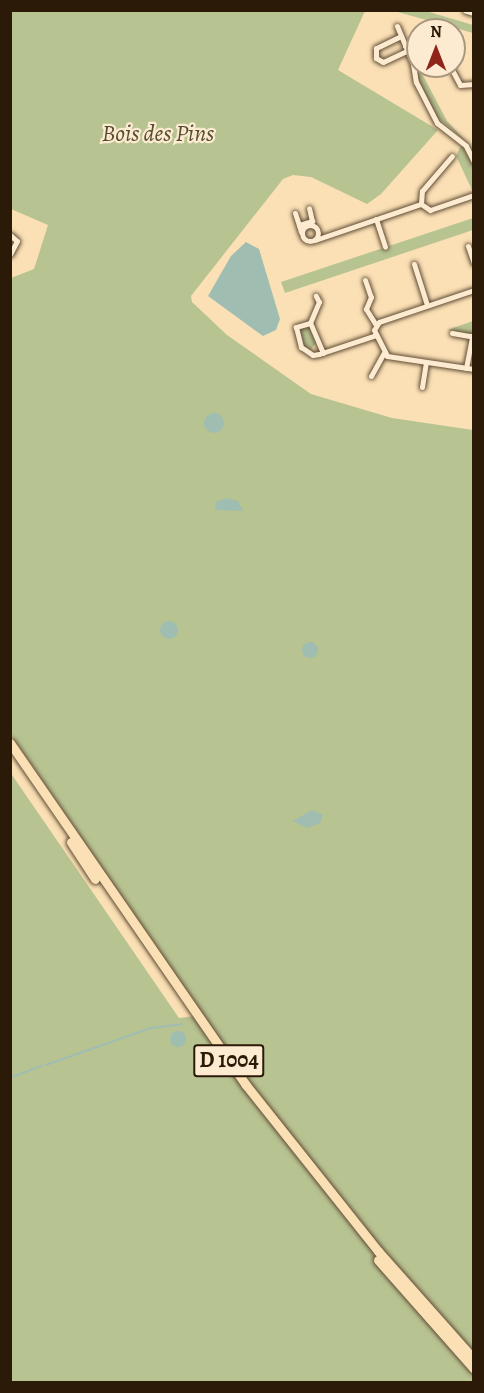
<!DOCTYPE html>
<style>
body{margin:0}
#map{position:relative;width:484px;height:1393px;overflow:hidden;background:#fbe0b6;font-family:Alegreya,serif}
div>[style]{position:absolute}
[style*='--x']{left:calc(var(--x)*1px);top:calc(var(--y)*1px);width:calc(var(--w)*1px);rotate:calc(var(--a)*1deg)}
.green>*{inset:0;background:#b8c392}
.water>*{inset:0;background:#9fbdb1}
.round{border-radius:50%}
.stream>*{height:1.5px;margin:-0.75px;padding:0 0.75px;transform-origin:0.75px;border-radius:0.75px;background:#9fbdb1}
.roads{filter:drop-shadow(0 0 2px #604c34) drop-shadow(0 0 2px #604c34)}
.minor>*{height:5px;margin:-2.5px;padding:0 2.5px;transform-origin:2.5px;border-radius:2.5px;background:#fcebd0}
.minor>.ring{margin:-2.5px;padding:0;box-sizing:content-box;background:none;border:5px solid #fcebd0;border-radius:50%}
.secondary>*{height:8px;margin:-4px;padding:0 4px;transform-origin:4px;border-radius:4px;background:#fcebd0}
.trunk>*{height:9px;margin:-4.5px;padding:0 4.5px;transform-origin:4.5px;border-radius:4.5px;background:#fbe0b6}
span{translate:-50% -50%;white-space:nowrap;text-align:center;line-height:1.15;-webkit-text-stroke:4.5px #fcebd0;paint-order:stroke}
.shield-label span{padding:2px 4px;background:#fcebd0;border:2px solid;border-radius:4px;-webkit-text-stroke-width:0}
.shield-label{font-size:22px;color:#2c1a08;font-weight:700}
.park-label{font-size:24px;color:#564d31;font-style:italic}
.frame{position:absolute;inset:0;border:12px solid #2c1a08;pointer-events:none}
.north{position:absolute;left:406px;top:18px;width:60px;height:60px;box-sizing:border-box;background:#fcebd0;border:2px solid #a99780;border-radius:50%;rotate:0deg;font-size:16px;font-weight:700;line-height:24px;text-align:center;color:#2c1a08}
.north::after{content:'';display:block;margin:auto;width:21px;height:27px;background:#8f2418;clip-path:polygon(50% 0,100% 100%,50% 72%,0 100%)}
</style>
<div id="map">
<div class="green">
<div style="clip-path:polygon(11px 11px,365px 11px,338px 70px,438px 130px,381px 194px,367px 204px,311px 177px,293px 175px,283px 179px,191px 296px,192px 302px,227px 335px,311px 394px,392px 418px,473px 430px,473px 1382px,11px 1382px,10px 772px,179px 1018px,203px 1015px,11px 735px,11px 278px,34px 269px,48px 225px,11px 209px)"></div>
<div style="clip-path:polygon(394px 11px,426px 11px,473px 25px,473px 33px)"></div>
<div style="clip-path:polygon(417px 64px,447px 121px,466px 141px,436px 116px,418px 79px)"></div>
<div style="clip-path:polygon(460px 147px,463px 147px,473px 167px,473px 192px,456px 156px)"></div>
<div style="clip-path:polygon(473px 218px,473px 230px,285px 293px,281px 282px)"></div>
<div style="clip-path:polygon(473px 321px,473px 334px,447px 330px)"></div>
<div style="clip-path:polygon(309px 326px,316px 343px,310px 351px,303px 347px,299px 327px)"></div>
</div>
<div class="water">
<div style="clip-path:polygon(246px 242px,259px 249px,280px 319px,276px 330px,263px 336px,208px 296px,231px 256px)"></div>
<div class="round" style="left:204px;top:413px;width:20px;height:20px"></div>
<div style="clip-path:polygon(226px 498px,238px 501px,243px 511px,215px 510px,216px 502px)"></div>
<div class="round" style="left:160px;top:621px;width:18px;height:18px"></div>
<div class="round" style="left:302px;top:642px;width:16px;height:16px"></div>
<div style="clip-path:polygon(312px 810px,323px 815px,320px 823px,307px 828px,293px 821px)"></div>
<div class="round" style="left:170px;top:1031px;width:16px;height:16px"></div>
</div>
<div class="stream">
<div style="--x:46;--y:1065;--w:111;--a:-19.4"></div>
<div style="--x:151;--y:1028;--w:31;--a:-7"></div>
<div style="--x:10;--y:1078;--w:34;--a:-21"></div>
</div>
<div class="roads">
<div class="minor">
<div style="--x:397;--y:26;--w:41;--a:67.2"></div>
<div style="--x:413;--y:64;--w:18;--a:81"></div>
<div style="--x:416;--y:82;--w:46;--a:62.9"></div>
<div style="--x:437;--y:123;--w:37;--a:38"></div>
<div style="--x:466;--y:146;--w:18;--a:63"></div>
<div style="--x:401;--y:36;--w:28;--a:154"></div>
<div style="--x:376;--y:48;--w:10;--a:90"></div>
<div style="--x:376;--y:58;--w:8;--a:30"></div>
<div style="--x:383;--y:62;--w:26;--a:-25"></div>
<div style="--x:405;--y:46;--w:14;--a:-25"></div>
<div style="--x:450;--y:66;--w:21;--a:62"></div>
<div style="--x:460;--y:85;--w:14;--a:-4"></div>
<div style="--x:421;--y:204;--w:13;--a:-86"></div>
<div style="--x:422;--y:191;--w:46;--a:-49.4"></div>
<div style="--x:295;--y:213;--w:13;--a:72"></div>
<div style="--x:376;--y:219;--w:29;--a:72"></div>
<div class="ring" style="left:302px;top:225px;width:11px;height:11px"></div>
<div style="--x:301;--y:232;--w:7;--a:-106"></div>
<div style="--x:299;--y:225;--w:14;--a:-17"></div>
<div style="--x:312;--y:221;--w:13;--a:-103"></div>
<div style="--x:10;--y:235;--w:9;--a:41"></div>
<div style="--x:17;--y:241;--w:15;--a:118"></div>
<div style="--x:315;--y:240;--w:112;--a:-18.8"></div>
<div style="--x:421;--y:204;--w:11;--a:34"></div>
<div style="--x:430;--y:210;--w:46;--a:-18.8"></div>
<div style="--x:468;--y:246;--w:18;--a:71"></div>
<div style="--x:414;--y:264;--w:43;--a:72.4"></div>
<div style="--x:365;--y:280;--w:18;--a:71"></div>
<div style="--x:371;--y:297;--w:13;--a:113"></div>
<div style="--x:366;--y:309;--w:19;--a:58"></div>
<div style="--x:474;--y:290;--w:100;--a:161.4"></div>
<div style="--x:379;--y:322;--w:9;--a:122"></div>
<div style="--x:374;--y:330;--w:29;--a:63"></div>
<div style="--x:387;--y:356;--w:88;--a:8.5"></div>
<div style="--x:310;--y:323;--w:23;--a:-67"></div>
<div style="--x:319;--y:302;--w:7;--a:-117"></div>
<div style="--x:452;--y:333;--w:22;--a:10"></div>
<div style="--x:323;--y:353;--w:33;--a:-113"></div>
<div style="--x:310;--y:323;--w:15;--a:164"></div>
<div style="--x:296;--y:327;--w:21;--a:76"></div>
<div style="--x:301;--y:347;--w:14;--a:34"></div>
<div style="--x:313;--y:355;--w:6;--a:-9"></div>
<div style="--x:319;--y:354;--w:60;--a:-18.4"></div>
<div style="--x:466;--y:368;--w:33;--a:-79"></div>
<div style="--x:371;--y:376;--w:26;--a:-61"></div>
<div style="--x:422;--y:387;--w:25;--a:-81"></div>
</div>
<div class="secondary">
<div style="--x:467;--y:10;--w:7;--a:16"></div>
</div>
<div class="trunk">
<div style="--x:10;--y:743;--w:416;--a:55.4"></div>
<div style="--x:246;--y:1085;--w:212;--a:51.5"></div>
<div style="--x:378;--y:1251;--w:144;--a:48.4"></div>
<div style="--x:71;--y:842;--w:44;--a:57"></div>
<div style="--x:378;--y:1260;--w:145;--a:48.6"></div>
</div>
</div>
<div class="shield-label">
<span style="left:229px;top:1061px">D 1004</span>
</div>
<div class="park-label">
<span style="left:158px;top:134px">Bois des Pins</span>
</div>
<div class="frame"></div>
<div class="north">N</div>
</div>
